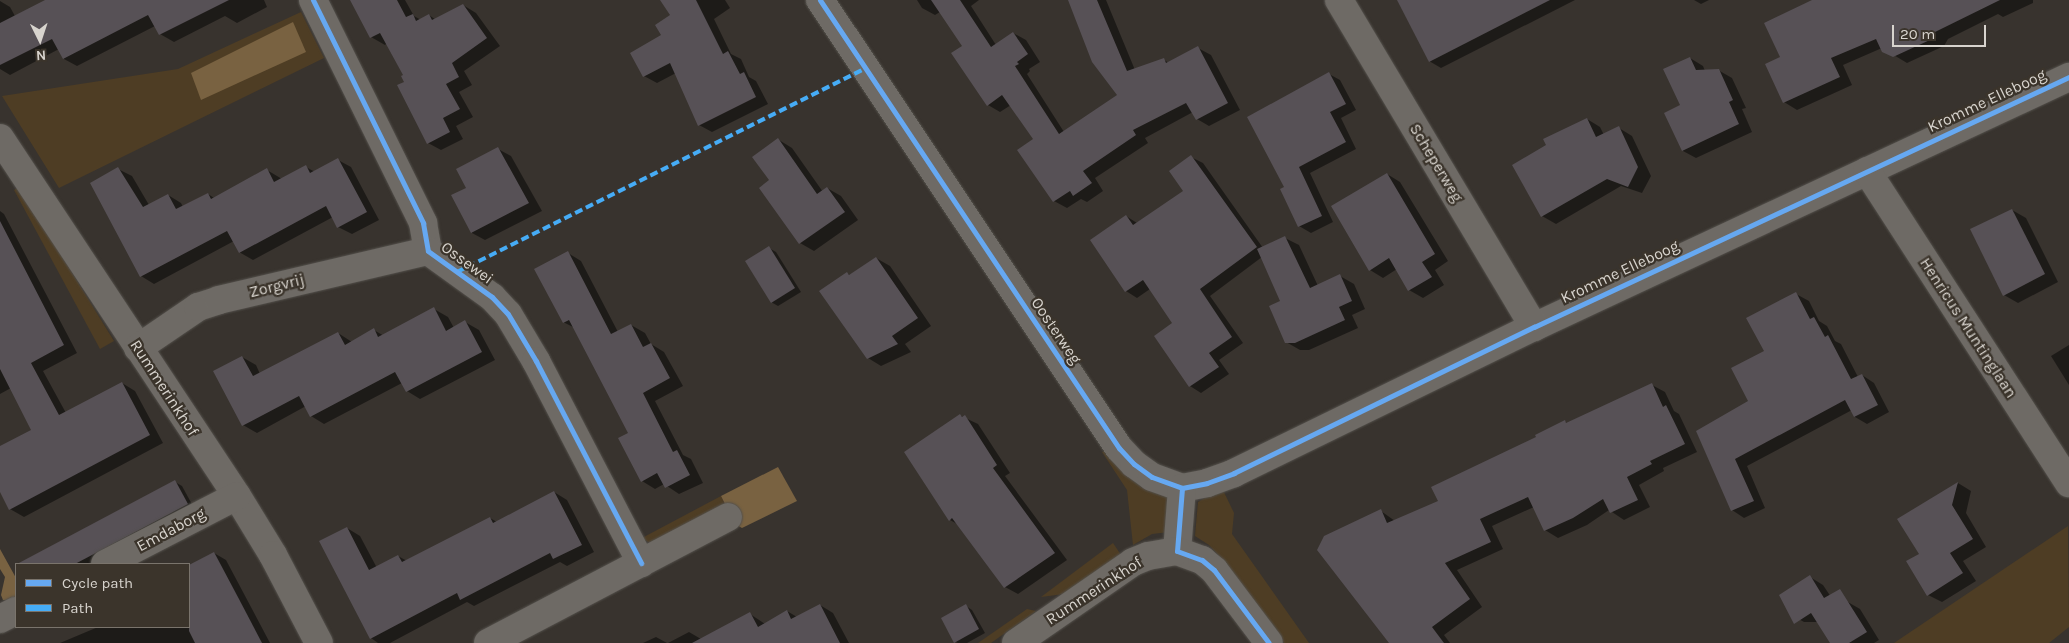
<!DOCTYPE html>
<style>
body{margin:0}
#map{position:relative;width:2069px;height:643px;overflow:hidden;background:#38332e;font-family:Karla,sans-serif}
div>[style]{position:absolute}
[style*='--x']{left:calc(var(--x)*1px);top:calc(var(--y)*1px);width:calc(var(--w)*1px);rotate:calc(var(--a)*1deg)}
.green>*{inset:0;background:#4e3d24}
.forest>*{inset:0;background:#796241}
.shadow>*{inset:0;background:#0007}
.building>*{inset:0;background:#575156}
.roads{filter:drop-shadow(0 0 1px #53504b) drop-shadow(0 0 1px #53504b)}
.minor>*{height:28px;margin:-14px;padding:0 14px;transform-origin:14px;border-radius:14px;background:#6e6a65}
.quiet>*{height:4px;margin-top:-2px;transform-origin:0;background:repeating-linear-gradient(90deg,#46acf6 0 8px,transparent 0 12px)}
.cycleway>*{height:5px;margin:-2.5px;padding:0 2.5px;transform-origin:2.5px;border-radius:2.5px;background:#66a8f1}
span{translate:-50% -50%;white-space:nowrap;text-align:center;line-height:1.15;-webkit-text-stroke:4.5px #3b342b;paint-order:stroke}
.street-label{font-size:16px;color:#d8d4ce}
.legend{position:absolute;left:15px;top:563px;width:175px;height:65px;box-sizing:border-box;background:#3b342b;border:1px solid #7a746c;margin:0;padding:6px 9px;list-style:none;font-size:15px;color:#d8d4ce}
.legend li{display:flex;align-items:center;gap:10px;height:25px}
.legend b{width:25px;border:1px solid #7a746c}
.north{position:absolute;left:15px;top:15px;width:50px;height:50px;-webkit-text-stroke:4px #3b342b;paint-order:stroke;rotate:176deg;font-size:14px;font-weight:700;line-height:20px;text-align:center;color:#d8d4ce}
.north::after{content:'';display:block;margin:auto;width:18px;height:22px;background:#d8d4ce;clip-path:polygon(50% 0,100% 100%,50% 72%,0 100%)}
.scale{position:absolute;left:1892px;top:25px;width:94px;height:22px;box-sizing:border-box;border:2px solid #d8d4ce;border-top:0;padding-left:6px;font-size:15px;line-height:18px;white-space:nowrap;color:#d8d4ce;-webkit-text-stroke:4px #3b342b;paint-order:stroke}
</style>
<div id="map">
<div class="green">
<div style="clip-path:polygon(301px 12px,324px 58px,59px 188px,2px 96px,178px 69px)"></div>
<div style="clip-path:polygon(19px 187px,114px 341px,100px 349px,14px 190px)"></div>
<div style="clip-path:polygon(1109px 450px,1173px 491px,1169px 532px,1152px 534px,1133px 545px,1127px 490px,1102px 452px)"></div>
<div style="clip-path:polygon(1222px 488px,1234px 513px,1232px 534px,1309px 643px,1284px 643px,1224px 561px,1209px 545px,1195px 536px,1198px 502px)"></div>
<div style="clip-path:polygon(721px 496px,726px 507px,655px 542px,648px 542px,642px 538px)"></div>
<div style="clip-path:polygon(2068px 526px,2069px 627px,2049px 643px,1894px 643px)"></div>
<div style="clip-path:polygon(1113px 543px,1121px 555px,1064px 594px,1041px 597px)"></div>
<div style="clip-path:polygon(1027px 609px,1036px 611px,991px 643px,978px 643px)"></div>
</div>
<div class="forest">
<div style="clip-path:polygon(293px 22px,306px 52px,201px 100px,191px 73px)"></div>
<div style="clip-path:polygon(778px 467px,797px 501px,742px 528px,735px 524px,721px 496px)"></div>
<div style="clip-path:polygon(0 549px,16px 578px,16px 597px,9px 601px,3px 600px,1px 595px,5px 577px,0 569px)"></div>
</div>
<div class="shadow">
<div style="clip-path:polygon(47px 0,264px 0,267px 7px,237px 23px,225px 16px,174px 42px,160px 34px,155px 26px,77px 66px,64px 59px,59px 49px,10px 75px,0 69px,0 1px,10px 7px,15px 16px)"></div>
<div style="clip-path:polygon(351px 0,405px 0,414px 16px,421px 20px,429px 15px,436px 20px,463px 5px,476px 13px,500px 46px,464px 71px,472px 85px,459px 92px,473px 117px,456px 126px,463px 139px,441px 150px,428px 143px,405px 76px,387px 43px,385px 45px,371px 37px)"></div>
<div style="clip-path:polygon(662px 0,725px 0,730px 8px,714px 19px,731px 54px,741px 59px,749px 77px,756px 81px,768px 104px,712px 132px,699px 125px,676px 73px,657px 83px,644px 76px,672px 16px)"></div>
<div style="clip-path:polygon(917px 0,979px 0,971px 6px,996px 45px,1013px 33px,1026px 40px,1040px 62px,1029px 69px,1030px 71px,1027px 74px,1064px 132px,1119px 95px,1069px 0,1106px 0,1135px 70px,1164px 60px,1169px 63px,1198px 48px,1211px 55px,1240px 110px,1209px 126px,1197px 119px,1193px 112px,1145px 138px,1148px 143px,1095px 178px,1103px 191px,1087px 202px,1081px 199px,1067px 208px,1054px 201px,1035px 139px,1011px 105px,1000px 112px,988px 105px,963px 46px,940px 12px,935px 15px,922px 8px)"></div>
<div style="clip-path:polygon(1406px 0,1575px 0,1441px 68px,1429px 61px)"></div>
<div style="clip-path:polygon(1694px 0,1709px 0,1701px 4px)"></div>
<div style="clip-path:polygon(1813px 0,2033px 0,2033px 3px,2003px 17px,1998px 14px,1948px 39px,1944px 46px,1907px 63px,1882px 48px,1843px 65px,1852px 85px,1797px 110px,1784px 102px,1767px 65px,1781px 58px)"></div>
<div style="clip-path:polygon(1690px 58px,1703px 66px,1705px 71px,1718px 70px,1732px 78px,1746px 108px,1742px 109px,1752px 132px,1696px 158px,1683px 151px,1682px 106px)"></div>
<div style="clip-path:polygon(1329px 74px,1340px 80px,1356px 110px,1341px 118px,1356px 149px,1310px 173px,1333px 222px,1311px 233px,1299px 226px,1286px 188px)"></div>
<div style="clip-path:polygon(1587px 119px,1600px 127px,1604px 135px,1619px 128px,1632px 136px,1651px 176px,1642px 193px,1621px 186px,1556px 224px,1542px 216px,1548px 146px)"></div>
<div style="clip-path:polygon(779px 140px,792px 148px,823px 192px,827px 188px,841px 196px,858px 220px,814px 251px,800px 243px,760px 188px,771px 180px)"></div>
<div style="clip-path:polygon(498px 149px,511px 156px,542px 211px,485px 240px,472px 233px,467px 189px)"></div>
<div style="clip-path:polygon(1191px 157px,1203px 163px,1263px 248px,1285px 238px,1299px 245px,1318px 286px,1340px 276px,1354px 284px,1365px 309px,1352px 315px,1358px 328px,1309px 350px,1300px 350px,1286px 342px,1282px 301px,1262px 257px,1210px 296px,1243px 343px,1219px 360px,1229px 374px,1201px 393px,1190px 386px,1155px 336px,1174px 323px,1150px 289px,1137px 298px,1126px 291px,1126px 216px,1137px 223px,1185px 191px)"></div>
<div style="clip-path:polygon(338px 160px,351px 167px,379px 220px,352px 234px,338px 227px,333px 217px,253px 260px,239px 252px,234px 241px,154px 284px,141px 276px,118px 169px,132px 176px,149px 205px,168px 195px,181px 203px,183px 207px,208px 194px,214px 198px,267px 170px,282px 179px,306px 167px,315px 172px)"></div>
<div style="clip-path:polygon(1387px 174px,1400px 182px,1448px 261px,1435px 270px,1444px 285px,1423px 298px,1409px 290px,1397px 269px,1383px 278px,1370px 270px)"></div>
<div style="clip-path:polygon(2012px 210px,2026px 218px,2058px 282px,2018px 303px,2004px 295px)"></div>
<div style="clip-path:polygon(0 211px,4px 214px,77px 353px,43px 371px,66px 413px,122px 383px,135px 391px,163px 443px,24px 517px,10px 509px,0 489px,0 448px,33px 430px,11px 388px,0 394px)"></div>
<div style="clip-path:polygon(769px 248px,776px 252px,801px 292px,778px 306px,771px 302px)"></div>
<div style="clip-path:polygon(568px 253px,581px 261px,618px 332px,631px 325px,645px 333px,651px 344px,664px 352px,683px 386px,655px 401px,683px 455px,691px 459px,703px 483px,679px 494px,664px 484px,655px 489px,642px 481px,629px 433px,575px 328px,563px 322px)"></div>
<div style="clip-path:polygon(876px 258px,890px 266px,931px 326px,905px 344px,911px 352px,881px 366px,868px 358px,847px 273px,851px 276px)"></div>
<div style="clip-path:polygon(1796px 294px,1809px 301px,1819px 321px,1827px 326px,1835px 341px,1841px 344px,1858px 377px,1862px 375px,1874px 383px,1889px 412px,1867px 424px,1855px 417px,1852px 410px,1747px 466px,1765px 508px,1744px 518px,1732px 510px,1697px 432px,1749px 402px,1765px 352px)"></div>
<div style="clip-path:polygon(434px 309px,448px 317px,454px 328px,465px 322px,479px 330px,495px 360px,420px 399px,407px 391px,402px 383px,324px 424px,311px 416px,306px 406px,257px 433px,243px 425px,242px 357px,256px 365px,260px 374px,338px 333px,352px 342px,374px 330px,384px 336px)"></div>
<div style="clip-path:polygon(2069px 345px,2069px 385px,2051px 356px)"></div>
<div style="clip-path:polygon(1652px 385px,1665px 392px,1674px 411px,1679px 414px,1697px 452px,1663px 468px,1664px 471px,1639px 485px,1650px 507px,1624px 520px,1609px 510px,1587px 525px,1558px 538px,1545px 530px,1534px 507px,1492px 526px,1503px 549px,1457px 570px,1482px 607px,1444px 635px,1450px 643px,1390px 643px,1381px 511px,1395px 521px,1440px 502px,1565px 422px,1568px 424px)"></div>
<div style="clip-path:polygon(961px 416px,978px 424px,1010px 473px,1005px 476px,1067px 560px,1018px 594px,1005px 587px,959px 525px,950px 520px)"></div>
<div style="clip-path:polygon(175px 482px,182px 486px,194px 508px,88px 564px,41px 564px,36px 556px)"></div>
<div style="clip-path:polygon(1958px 483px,1971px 491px,1966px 513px,1986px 547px,1963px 561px,1976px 581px,1942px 602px,1928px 595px,1920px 554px)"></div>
<div style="clip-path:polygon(554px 492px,567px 500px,594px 552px,567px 566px,560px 562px,474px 606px,467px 602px,390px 643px,378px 643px,371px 638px,347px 528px,360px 536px,377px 568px,398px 556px,407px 561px,490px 518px,497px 522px)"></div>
<div style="clip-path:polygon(214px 553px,226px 560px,270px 643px,60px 643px,98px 627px,189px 627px,189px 566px)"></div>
<div style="clip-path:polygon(1810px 577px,1823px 585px,1837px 606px,1846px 601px,1860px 609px,1879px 640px,1874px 643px,1831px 643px,1818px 622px,1804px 622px,1790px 614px)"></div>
<div style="clip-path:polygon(820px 605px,833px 613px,849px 643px,668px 643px,689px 632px,701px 639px,750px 614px,765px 624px,787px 611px,797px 617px)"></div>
<div style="clip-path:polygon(966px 606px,972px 610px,985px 633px,967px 643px,958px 643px,955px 642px)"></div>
<div style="clip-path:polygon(656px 637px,667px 643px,643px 643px)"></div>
</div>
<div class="building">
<div style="clip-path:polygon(45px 0,229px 0,159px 35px,148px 15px,63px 59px,52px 39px,0 65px,0 23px)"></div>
<div style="clip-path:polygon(350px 0,397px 0,406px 17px,413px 14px,416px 21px,429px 14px,432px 20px,463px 4px,487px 38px,452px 63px,459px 77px,446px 84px,460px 109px,443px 118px,450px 132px,427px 144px,397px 85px,404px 82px,401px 76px,403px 75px,380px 33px,370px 38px)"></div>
<div style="clip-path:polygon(660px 0,696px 0,723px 54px,728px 51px,740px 74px,744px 72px,756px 97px,698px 126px,670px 63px,643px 77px,630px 53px,661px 35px,655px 25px,670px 15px)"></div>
<div style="clip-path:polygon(931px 0,960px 0,991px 47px,1013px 32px,1028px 54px,1017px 62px,1019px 64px,1015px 66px,1059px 134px,1117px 95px,1092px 62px,1068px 0,1097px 0,1127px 71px,1164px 58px,1166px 63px,1198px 46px,1228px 103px,1196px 120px,1186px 103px,1133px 130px,1136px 135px,1083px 171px,1092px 183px,1073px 196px,1070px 191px,1053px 202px,1017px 150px,1033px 139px,1002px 95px,987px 106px,951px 53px,962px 46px)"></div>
<div style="clip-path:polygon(1397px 0,1550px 0,1429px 62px)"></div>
<div style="clip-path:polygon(1812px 0,2000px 0,1935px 32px,1932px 39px,1893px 57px,1882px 52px,1876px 39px,1831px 58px,1840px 77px,1783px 103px,1765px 64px,1780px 57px,1764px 23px)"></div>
<div style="clip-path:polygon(1690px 57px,1696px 70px,1719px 69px,1733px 100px,1729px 102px,1739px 124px,1682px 151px,1664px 113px,1680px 105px,1663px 69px)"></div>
<div style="clip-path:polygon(1329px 72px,1346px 104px,1330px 112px,1346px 142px,1299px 167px,1322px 216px,1298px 227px,1280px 189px,1284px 187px,1247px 117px)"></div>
<div style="clip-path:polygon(1587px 118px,1596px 137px,1619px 126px,1638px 167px,1628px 187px,1607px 179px,1541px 217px,1512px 165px,1546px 145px,1543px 139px)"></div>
<div style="clip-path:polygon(778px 138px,817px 194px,827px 187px,845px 212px,799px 244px,759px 188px,769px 180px,752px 157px)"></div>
<div style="clip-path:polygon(498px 147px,529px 203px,471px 233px,451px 195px,466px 188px,456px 169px)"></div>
<div style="clip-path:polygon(1191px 155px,1257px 247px,1200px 289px,1232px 337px,1209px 353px,1219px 367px,1189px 387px,1154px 336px,1172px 323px,1143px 280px,1125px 292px,1090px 240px,1126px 215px,1133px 225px,1183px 191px,1169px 171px)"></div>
<div style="clip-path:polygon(338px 158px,367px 212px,337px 228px,326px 206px,239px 253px,227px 231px,140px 277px,90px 183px,118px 167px,143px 207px,168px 194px,176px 209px,208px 193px,211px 199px,267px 168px,274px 182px,306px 165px,310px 173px)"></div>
<div style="clip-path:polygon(1387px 173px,1435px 254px,1422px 262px,1432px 277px,1408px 291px,1389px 258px,1369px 271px,1331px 206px)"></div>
<div style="clip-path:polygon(2012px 209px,2045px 274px,2003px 296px,1970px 229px)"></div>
<div style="clip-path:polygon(0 221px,64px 345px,31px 363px,59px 415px,122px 382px,150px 435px,9px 510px,0 492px,0 446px,31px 430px,0 369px)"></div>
<div style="clip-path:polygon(1285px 236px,1310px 288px,1340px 274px,1352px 301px,1339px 307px,1345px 320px,1295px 343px,1285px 343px,1269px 306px,1280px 301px,1257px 249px)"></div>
<div style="clip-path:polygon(769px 246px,795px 288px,771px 303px,745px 261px)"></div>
<div style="clip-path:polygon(568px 251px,611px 334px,631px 324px,643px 347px,651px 343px,670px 378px,643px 393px,673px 452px,677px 450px,690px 475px,665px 488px,657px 473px,641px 482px,618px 438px,628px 433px,569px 320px,563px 323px,534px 269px)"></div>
<div style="clip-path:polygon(876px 257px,918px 318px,892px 336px,898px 344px,867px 359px,819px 291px,847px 272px,849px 275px)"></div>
<div style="clip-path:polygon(1796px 292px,1810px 319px,1814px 317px,1825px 337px,1828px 335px,1851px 379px,1862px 374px,1878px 405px,1854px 417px,1845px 400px,1735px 459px,1754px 501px,1731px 511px,1696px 431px,1748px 401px,1731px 368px,1764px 351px,1746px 318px)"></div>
<div style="clip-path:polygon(434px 307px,446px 331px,465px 320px,482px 352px,406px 392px,395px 372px,310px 417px,299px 396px,242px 426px,213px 371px,242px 356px,253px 376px,338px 332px,345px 345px,374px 328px,378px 337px)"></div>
<div style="clip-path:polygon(1652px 383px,1663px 407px,1666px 405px,1685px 444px,1650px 461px,1652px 464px,1627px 477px,1638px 500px,1610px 513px,1603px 499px,1573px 518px,1544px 531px,1528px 497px,1480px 519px,1491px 542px,1445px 563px,1470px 599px,1432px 627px,1444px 643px,1389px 643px,1317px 550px,1324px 536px,1381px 509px,1387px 523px,1438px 501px,1431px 487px,1536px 437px,1535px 435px,1565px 420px,1566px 423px)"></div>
<div style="clip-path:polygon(960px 414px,962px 417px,965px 415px,997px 465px,993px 468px,1055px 553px,1004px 588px,952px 518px,949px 521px,904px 452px)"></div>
<div style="clip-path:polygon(175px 480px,188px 504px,75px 564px,17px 564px)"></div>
<div style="clip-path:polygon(1958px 482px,1952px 505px,1973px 539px,1950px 553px,1963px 573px,1927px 596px,1906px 561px,1919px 554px,1897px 519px)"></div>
<div style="clip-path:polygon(554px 491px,582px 545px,553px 559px,550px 553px,460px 600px,457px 593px,370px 639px,319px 541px,347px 527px,369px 570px,398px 555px,402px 562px,490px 517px,493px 523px)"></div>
<div style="clip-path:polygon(214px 552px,240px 601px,262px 643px,195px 643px,189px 631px,189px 565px)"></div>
<div style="clip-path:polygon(1810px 575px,1824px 598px,1840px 589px,1867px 632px,1849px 643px,1830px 643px,1811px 613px,1794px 624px,1779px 595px)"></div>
<div style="clip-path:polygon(820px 604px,840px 643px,692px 643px,750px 612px,758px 627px,787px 610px,791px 619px)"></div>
<div style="clip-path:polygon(966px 604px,979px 629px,954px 643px,941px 618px)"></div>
</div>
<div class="roads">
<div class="minor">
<div style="--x:313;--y:0;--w:249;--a:63.7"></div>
<div style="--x:423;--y:223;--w:28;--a:80"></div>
<div style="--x:428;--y:251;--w:79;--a:35.7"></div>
<div style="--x:492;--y:297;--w:23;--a:47"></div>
<div style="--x:508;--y:314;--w:55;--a:59.2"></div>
<div style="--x:536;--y:361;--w:228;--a:62.5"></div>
<div style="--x:820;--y:0;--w:539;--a:56.28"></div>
<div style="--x:1119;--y:448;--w:22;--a:47"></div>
<div style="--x:1134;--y:464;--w:22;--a:36"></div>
<div style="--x:1152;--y:477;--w:32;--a:20"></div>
<div style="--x:1182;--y:488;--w:25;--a:-11"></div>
<div style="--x:1207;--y:483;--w:29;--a:-20"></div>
<div style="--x:1234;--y:473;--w:334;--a:-26"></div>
<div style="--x:1534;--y:327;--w:591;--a:-25.05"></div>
<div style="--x:1339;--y:0;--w:381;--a:59.2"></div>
<div style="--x:0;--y:138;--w:429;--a:56.5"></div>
<div style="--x:237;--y:496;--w:69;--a:58.6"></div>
<div style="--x:273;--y:555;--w:99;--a:62.4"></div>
<div style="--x:1867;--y:171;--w:372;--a:57.1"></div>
<div style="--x:138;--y:348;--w:73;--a:-34.3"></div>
<div style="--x:198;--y:307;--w:22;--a:-18"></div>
<div style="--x:219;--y:300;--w:215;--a:-13.2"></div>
<div style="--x:1182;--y:488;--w:63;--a:94.5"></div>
<div style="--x:1177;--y:551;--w:27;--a:20"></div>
<div style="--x:1202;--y:560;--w:16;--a:40"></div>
<div style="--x:1214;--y:570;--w:91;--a:53"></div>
<div style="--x:105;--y:564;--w:148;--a:-27.3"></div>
<div style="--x:0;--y:619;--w:18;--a:-27"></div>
<div style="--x:488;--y:643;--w:271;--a:-27.7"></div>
<div style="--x:1016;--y:643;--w:142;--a:-34.7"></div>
<div style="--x:1133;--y:562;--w:16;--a:-22"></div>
<div style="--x:1148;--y:556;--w:29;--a:-10"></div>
</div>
</div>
<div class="quiet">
<div style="--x:457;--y:272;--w:458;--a:-26.5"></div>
</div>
<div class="cycleway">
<div style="--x:313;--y:0;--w:249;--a:63.7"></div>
<div style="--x:423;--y:223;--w:28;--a:80"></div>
<div style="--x:428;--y:251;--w:79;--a:35.7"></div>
<div style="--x:492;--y:297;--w:23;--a:47"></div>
<div style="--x:508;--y:314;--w:55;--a:59.2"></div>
<div style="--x:536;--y:361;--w:228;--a:62.5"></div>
<div style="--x:820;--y:0;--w:539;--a:56.28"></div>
<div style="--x:1119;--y:448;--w:22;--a:47"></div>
<div style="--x:1134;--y:464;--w:22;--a:36"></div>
<div style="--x:1152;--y:477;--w:32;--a:20"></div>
<div style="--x:1182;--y:488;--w:25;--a:-11"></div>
<div style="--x:1207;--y:483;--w:29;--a:-20"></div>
<div style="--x:1234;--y:473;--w:334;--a:-26"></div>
<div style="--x:1534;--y:327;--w:591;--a:-25.05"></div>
<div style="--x:1182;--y:488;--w:63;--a:94.5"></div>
<div style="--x:1177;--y:551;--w:27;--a:20"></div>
<div style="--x:1202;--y:560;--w:16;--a:40"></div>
<div style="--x:1214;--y:570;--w:91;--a:53"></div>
</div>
<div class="street-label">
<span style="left:1987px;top:101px;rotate:-25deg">Kromme Elleboog</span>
<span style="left:1436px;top:163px;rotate:59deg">Scheperweg</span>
<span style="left:467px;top:263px;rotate:36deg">Ossewei</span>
<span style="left:1620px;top:272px;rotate:-25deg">Kromme Elleboog</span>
<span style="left:277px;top:286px;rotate:-14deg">Zorgvrij</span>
<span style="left:1968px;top:328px;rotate:57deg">Henricus Muntinglaan</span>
<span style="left:1056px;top:331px;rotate:56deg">Oosterweg</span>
<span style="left:164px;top:388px;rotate:57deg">Rummerinkhof</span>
<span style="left:171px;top:530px;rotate:-28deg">Emdaborg</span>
<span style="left:1094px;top:591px;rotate:-33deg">Rummerinkhof</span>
</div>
<ul class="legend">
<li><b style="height:6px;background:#66a8f1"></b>Cycle path</li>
<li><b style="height:6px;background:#46acf6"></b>Path</li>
</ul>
<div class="north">N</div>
<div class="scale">20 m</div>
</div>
